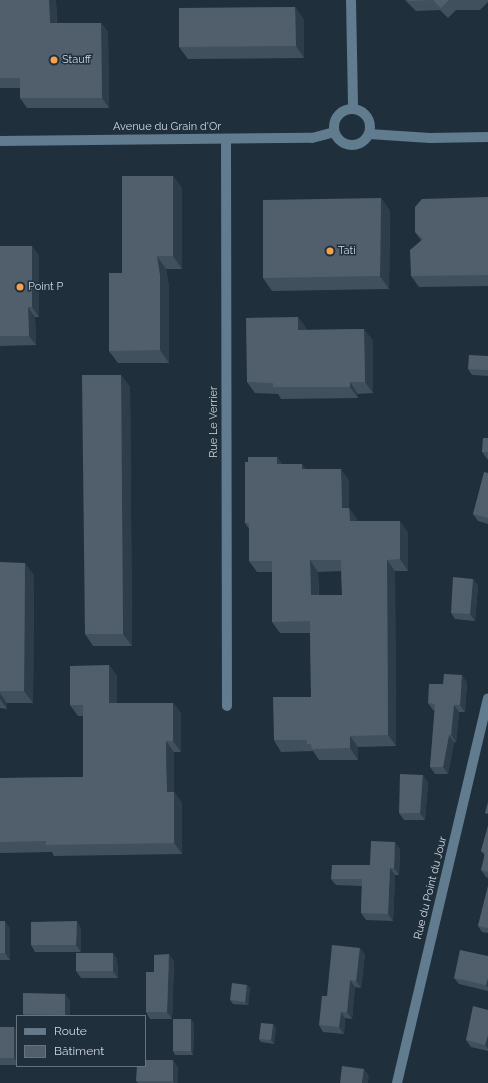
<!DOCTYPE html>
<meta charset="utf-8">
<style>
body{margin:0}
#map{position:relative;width:488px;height:1083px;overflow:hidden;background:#202f3c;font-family:Raleway,sans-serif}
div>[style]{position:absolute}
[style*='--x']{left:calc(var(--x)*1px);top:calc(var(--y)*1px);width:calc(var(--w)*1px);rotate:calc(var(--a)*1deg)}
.minor>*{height:10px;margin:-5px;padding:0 5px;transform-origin:5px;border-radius:5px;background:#617b8f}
.minor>.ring{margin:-5px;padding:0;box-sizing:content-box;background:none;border:10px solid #617b8f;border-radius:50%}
.wall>*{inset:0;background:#41505d}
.shaded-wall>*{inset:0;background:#2d3d4a}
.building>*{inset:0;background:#505f6b}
.dots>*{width:11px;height:11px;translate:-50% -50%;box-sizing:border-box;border:2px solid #202f3c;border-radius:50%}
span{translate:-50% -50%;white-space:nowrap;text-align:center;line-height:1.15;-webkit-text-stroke:3px #202f3c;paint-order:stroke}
.poi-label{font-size:11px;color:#ced8e0}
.left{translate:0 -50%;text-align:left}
.street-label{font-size:11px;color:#ced8e0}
.legend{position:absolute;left:16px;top:1015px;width:130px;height:52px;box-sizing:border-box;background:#202f3c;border:1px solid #66737e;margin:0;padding:5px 7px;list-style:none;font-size:12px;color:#ced8e0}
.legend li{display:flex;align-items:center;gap:8px;height:20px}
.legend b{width:20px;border:1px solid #66737e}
</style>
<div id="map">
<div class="minor">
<div style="--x:351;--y:0;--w:108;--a:88.9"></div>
<div class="ring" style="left:334px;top:109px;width:26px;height:26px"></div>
<div style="--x:369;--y:134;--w:61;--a:3.8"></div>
<div style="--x:430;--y:138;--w:58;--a:-1"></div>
<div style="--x:226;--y:139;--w:567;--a:89.9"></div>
<div style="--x:0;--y:141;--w:312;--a:-0.6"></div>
<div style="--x:312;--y:138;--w:23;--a:-15"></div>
<div style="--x:397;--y:1083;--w:395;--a:-76.7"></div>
</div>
<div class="wall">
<div style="clip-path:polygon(0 0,56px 0,57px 23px,101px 23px,108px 32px,109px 108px,27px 108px,20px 98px,20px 88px,0 88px)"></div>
<div style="clip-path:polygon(405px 0,488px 0,488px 2px,480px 10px,456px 10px,448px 18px,440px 10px,416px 11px)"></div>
<div style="clip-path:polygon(295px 7px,304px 20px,304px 58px,188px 59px,179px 47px)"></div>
<div style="clip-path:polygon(173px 176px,182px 188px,182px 269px,166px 269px,169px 287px,169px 363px,118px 363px,109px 351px,122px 273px)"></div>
<div style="clip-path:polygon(488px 197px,488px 286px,419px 287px,411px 276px,421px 240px,415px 232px)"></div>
<div style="clip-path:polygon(381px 198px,390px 211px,389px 289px,272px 291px,263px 278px)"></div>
<div style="clip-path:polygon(0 246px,32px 246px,39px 256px,39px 317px,35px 317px,36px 345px,0 346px)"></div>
<div style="clip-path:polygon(298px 317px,307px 330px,364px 329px,373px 341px,373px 393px,358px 394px,358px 398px,281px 399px,278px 394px,255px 393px,247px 382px)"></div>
<div style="clip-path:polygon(488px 356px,488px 376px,472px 375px,468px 369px)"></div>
<div style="clip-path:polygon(121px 375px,130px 387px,132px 646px,93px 646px,85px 634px)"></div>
<div style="clip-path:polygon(488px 438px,488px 459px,487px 459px,482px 452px)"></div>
<div style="clip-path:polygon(evenodd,277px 457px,282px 464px,302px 464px,305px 469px,349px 480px,349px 508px,357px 519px,357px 521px,408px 532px,408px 571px,395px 571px,396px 746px,358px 747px,358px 760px,319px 760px,313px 751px,281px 752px,274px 740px,311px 697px,310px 633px,280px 633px,272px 622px,272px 572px,257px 572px,249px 561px,249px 529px,245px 523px,248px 462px,277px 457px,341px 571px,342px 595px,319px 595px,318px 572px,341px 571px)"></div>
<div style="clip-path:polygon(488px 473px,488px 524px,478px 521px,473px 514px)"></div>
<div style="clip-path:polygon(0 562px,34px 575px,33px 703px,7px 703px,7px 709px,0 708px)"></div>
<div style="clip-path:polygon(473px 579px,478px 586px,475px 621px,455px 619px,451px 613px)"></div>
<div style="clip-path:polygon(109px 665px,117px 676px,117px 703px,173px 703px,181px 713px,181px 752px,174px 752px,174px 792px,182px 803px,182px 854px,54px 856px,52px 852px,0 853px,0 778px,83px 777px,83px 716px,78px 716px,70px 705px)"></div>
<div style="clip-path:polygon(467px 682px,465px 712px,459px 712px,456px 742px,454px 742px,448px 774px,435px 774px,430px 767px,435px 711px,433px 710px,428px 703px)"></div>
<div style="clip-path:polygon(428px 782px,425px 820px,404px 820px,399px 813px)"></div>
<div style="clip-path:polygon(488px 826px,488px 878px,486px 877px,481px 870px,485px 856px,481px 851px)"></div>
<div style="clip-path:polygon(400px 849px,399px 875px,395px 875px,393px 921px,366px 920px,361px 913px,362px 886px,336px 885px,331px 879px,370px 865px)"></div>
<div style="clip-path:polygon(488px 886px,488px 933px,482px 932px,478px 926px)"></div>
<div style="clip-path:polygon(0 921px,10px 928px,10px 960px,0 960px)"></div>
<div style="clip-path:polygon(81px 928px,81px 952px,35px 952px,31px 945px)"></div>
<div style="clip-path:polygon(113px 953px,117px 960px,118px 978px,81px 978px,76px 971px)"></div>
<div style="clip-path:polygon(365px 954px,361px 988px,355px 987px,352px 1019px,345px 1018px,344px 1034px,323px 1032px,319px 1025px)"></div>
<div style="clip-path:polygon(488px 956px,488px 991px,459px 984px,454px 978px)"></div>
<div style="clip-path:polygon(174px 961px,172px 1019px,150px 1019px,146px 1012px,154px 972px)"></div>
<div style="clip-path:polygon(250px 988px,248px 1005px,233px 1004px,230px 1000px)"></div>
<div style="clip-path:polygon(65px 994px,70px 1001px,70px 1016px,24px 1016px,23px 1014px)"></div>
<div style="clip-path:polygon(488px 1010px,488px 1051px,471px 1047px,466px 1040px)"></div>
<div style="clip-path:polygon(194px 1023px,193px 1055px,175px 1055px,173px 1051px)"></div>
<div style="clip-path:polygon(273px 1024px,276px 1028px,274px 1044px,261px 1042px,259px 1039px)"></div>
<div style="clip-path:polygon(0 1027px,14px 1027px,17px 1031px,17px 1065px,0 1065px)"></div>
<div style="clip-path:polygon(178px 1067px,178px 1083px,138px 1083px,136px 1081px)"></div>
</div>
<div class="shaded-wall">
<div style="clip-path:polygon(49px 0,56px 0,57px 33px,50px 23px)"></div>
<div style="clip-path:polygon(295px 7px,304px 20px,304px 58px,296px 46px)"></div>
<div style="clip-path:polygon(101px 23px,108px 32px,109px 108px,102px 98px)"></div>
<div style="clip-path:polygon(173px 176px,182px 188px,182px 269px,173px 256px)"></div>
<div style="clip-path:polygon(381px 198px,390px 211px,389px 289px,380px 276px)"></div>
<div style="clip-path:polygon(32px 246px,39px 256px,39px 317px,32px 307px)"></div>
<div style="clip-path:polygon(157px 256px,166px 269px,169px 287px,169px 363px,160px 350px)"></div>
<div style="clip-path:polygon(28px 307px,35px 317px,36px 345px,29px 336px)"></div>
<div style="clip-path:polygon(298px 317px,307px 329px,307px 342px,298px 330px)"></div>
<div style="clip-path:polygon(364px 329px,373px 341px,373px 393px,365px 382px)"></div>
<div style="clip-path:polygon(121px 375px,130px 387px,132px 646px,123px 634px)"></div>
<div style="clip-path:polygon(350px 382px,358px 394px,358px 398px,350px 387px)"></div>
<div style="clip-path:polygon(277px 457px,285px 468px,277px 464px)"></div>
<div style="clip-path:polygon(302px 464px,310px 475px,302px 469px)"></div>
<div style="clip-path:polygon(341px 469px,349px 480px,349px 519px,342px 508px)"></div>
<div style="clip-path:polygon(349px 508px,357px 519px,358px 533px,350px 521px)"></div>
<div style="clip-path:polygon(400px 521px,408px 532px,408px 571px,400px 559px)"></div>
<div style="clip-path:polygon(310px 560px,318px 572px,319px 606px,311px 595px)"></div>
<div style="clip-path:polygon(387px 560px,395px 571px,396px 746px,388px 735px)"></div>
<div style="clip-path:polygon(25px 563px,34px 575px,33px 703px,24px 691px)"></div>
<div style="clip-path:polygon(473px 579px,478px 586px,475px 621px,470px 614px)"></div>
<div style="clip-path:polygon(109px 665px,117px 676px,117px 714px,109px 703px)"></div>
<div style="clip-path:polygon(462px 675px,467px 682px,465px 712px,460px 705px)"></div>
<div style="clip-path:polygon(0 693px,7px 703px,7px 709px,0 699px)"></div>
<div style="clip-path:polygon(173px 703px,181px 713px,181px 752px,173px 741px)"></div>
<div style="clip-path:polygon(454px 705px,459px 712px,456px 742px,451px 735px)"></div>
<div style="clip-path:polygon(449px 735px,454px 742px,448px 774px,443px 767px)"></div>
<div style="clip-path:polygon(350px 736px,358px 747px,358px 760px,350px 748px)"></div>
<div style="clip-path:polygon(166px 741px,174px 752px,174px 792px,182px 803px,182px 854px,174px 843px,167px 792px)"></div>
<div style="clip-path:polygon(423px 775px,428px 782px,425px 820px,420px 813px)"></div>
<div style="clip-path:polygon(395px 842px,400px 849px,399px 875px,394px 868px)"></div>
<div style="clip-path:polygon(390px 868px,395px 875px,393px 921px,388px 914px)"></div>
<div style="clip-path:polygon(5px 921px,10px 928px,10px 960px,5px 953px)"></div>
<div style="clip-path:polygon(77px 921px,81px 928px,81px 952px,76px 945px)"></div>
<div style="clip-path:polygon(360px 948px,365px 954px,361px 988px,356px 981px)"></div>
<div style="clip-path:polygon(113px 953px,117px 960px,118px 978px,113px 971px)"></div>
<div style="clip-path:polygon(169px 954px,174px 961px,172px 1019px,167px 1012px)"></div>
<div style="clip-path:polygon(488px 978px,488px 988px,486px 985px)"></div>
<div style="clip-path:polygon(350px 980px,355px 987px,352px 1019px,347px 1012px)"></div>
<div style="clip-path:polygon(247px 985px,250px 988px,248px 1005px,245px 1002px)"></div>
<div style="clip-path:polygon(65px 994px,70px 1001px,70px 1016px,66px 1016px,65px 1015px)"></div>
<div style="clip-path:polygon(341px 1012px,345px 1018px,344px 1034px,339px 1027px)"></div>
<div style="clip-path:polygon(191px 1019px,194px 1023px,193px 1055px,191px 1051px)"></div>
<div style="clip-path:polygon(273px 1024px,276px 1028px,274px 1044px,271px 1040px)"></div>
<div style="clip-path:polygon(14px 1027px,17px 1031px,17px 1062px,14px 1058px)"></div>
<div style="clip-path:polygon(488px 1035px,488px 1049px,485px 1045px)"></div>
<div style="clip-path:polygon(173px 1060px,178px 1067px,178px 1083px,174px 1083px,173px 1081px)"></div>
<div style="clip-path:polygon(364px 1069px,369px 1076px,368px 1083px,362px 1083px)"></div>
</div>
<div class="building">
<div style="clip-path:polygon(0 0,49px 0,50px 23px,101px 23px,102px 98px,20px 98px,20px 78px,0 78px)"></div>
<div style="clip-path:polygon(407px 0,458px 0,449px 0,441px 8px,433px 0,409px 1px)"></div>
<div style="clip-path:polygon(295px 7px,296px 46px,179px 47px,179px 8px)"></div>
<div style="clip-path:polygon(122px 176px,173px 176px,173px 256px,157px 256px,160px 275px,160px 350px,109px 351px,109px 273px,122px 273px)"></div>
<div style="clip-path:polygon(488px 197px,488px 275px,411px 276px,410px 250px,423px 239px,415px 232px,415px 207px,422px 199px)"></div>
<div style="clip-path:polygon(381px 198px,380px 276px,263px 278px,263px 200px)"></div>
<div style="clip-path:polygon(0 246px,32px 246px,32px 307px,28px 307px,29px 336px,0 336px)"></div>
<div style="clip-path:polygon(298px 317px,298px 330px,364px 329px,365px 382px,350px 382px,350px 387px,273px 387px,273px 383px,247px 382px,246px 318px)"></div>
<div style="clip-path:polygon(469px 355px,488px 356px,488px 370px,468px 369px)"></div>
<div style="clip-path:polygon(82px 375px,121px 375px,123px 634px,85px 634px)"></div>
<div style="clip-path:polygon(483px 438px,488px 438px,488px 452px,482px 452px)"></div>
<div style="clip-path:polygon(evenodd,248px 457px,277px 457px,277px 464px,302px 464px,302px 469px,341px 469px,342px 508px,349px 508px,350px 521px,400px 521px,400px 559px,387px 560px,388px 735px,350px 736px,350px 748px,312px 749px,311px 744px,307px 744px,307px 740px,274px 740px,273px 697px,311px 697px,310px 621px,272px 622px,272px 561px,249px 561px,249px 523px,245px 523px,245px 462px,248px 462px,248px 457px,310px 560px,341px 560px,342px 595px,311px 595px,310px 560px)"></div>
<div style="clip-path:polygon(484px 472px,488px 473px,488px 518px,473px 514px)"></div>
<div style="clip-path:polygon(0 562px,25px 563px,24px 691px,0 691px)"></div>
<div style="clip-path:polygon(453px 577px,473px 579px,470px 614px,451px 613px)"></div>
<div style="clip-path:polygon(109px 665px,109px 703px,173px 703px,173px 741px,166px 741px,166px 767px,167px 792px,174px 792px,174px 843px,46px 845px,46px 841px,0 842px,0 778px,83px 777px,83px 705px,70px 705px,70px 666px)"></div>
<div style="clip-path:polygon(444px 674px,462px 675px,460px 705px,454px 705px,451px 735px,449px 735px,443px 767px,430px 767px,435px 704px,428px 703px,429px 684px,443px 684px)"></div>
<div style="clip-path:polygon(400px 774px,423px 775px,420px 813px,399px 813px)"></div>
<div style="clip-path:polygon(488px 802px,488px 814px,485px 813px)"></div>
<div style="clip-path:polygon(488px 826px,488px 872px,481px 870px,485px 853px,481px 851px)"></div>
<div style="clip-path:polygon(371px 841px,395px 842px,394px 868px,390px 868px,388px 914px,361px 913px,362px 879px,331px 879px,332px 865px,370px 865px)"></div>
<div style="clip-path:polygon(488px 886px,488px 928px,478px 926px)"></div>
<div style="clip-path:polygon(0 921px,5px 921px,5px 953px,0 953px)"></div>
<div style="clip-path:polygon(77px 921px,76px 945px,31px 945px,31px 922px)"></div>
<div style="clip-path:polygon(332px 945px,360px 948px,356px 981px,350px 980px,347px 1012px,341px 1012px,339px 1027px,319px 1025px,322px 996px,327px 996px)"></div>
<div style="clip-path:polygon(460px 950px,488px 956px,488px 978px,486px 985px,454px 978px)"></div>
<div style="clip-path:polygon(76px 953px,113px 953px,113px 971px,76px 971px)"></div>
<div style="clip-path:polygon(169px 954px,167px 1012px,146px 1012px,146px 972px,154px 972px,154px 955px)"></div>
<div style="clip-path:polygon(232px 983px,247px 985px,245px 1002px,230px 1000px)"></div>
<div style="clip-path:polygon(23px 993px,65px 994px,65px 1015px,23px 1014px)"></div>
<div style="clip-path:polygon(473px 1006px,488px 1010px,488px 1035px,485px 1045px,466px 1040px)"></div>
<div style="clip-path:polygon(173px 1019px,191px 1019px,191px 1051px,173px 1051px)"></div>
<div style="clip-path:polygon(261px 1023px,273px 1024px,271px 1040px,259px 1039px)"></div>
<div style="clip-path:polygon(0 1027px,14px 1027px,14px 1058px,0 1058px)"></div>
<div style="clip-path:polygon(145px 1060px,173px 1060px,173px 1081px,136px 1081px,137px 1066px,145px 1066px)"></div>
<div style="clip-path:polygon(342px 1066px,364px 1069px,362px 1083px,340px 1083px)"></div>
</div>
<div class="dots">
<div style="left:54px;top:60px;background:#f7a14a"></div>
<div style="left:330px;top:251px;background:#f7a14a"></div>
<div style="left:20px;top:287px;background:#f7a14a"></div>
</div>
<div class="poi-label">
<span class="left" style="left:62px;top:60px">Stauff</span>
<span class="left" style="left:338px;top:251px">Tati</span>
<span class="left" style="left:28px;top:287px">Point P</span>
</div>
<div class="street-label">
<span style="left:167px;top:127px">Avenue du Grain d'Or</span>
<span style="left:214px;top:422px;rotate:-90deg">Rue Le Verrier</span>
<span style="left:431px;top:888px;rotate:-76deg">Rue du Point du Jour</span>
</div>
<ul class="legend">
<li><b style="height:5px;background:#617b8f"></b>Route</li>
<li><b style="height:11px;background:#505f6b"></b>Bâtiment</li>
</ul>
</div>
